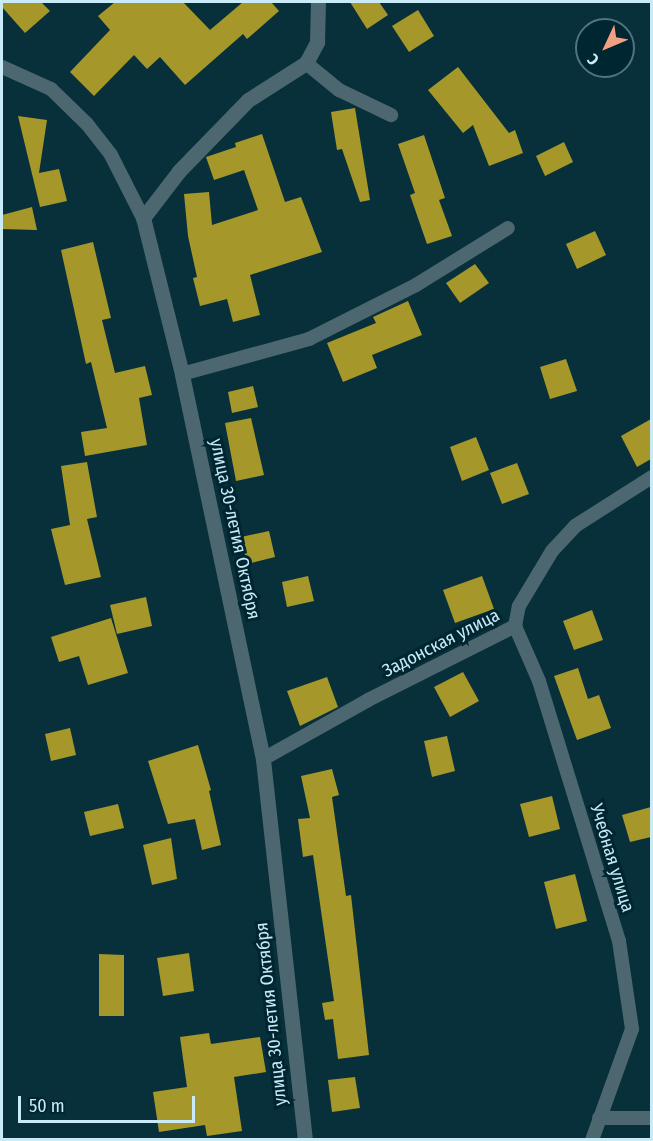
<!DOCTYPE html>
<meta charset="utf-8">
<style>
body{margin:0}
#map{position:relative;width:653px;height:1141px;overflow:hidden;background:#08303b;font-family:"Fira Sans Condensed",sans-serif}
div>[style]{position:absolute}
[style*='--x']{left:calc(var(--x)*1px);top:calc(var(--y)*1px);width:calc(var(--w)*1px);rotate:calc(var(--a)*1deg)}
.building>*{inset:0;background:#a6972b}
.service>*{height:14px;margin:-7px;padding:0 7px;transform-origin:7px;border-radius:7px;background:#4c6770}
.minor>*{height:15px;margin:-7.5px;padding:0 7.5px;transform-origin:7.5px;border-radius:7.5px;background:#4c6770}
span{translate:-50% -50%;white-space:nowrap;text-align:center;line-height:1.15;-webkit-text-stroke:6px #002631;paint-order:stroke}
.street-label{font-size:18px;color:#c9ebf7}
.frame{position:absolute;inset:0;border:3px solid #c9ebf7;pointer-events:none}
.north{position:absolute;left:575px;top:18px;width:60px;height:60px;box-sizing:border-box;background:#002631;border:2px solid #507580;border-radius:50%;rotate:226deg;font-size:16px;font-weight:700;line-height:24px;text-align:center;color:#c9ebf7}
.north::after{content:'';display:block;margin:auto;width:21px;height:27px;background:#f2a081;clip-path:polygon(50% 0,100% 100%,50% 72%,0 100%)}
.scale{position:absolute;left:18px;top:1096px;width:177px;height:27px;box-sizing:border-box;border:3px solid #c9ebf7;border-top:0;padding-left:8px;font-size:18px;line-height:21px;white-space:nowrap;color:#c9ebf7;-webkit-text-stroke:4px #002631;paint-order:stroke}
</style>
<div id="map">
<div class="building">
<div style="clip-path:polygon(2px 2px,41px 2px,50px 11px,25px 33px,2px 7px)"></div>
<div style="clip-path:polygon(115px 2px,183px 2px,210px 30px,243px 2px,271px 2px,279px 11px,247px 39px,243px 34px,185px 85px,160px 57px,147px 69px,134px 55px,94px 96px,70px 72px,110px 30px,98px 16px)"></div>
<div style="clip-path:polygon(350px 2px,379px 2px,388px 15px,367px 29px)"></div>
<div style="clip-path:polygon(418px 10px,434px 36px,409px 52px,392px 26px)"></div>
<div style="clip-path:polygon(458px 67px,509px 133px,515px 130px,523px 153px,489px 166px,473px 125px,463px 133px,428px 90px)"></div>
<div style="clip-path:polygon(355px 108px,370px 200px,360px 202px,342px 149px,337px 150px,331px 112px)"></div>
<div style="clip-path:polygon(18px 116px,47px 120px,39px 173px,59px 169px,67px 201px,40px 207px)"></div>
<div style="clip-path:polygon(262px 134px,285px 202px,301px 197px,322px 252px,250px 275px,260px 315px,233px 322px,227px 299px,200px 306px,193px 278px,197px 277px,188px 236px,184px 194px,209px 192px,212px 225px,258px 210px,244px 170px,214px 180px,206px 157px,236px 147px,235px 143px)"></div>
<div style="clip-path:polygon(424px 135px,445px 198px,439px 200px,452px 236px,427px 244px,410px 195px,415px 193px,398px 144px)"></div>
<div style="clip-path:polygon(564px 142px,573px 162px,545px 176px,536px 156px)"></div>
<div style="clip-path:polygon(32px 207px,37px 230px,2px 229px,2px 215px)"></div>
<div style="clip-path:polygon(595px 231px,606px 255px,577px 269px,566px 244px)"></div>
<div style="clip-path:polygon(93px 242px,111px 318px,102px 320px,115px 373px,145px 366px,152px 395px,139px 398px,147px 445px,85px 456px,81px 432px,107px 428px,91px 362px,86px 364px,61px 250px)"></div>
<div style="clip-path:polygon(475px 264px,489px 283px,460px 303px,446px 283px)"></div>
<div style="clip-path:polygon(408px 301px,422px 335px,372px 355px,377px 368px,343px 382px,327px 343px,376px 323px,373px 317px)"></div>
<div style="clip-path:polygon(566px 359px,577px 391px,550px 399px,540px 367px)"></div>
<div style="clip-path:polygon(253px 386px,258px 407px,232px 413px,228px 392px)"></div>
<div style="clip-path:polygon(251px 418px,264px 475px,236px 481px,225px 423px)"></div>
<div style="clip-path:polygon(651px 419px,651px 459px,637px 467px,621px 436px)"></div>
<div style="clip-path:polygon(476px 437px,489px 470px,462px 481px,450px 447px)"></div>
<div style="clip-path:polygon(87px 462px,97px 517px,87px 519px,101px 577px,65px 585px,51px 529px,70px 525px,61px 466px)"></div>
<div style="clip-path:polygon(517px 463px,529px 494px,502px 504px,490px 473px)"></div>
<div style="clip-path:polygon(269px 531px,275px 557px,247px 564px,241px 537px)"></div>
<div style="clip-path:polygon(308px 576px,314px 601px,287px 607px,282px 582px)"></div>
<div style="clip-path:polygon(482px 576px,494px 609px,455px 623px,443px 590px)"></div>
<div style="clip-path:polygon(146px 597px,152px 626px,117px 634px,110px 605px)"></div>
<div style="clip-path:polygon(592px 610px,603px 640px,574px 650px,563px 621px)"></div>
<div style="clip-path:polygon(111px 618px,128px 673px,88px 685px,79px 656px,59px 662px,51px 637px)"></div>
<div style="clip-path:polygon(578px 668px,588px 699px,599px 695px,611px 728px,577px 740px,554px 676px)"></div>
<div style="clip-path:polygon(463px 672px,479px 701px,450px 717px,434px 687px)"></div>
<div style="clip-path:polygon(327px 677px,338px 707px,300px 726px,287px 691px)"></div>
<div style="clip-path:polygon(70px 728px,76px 755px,51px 761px,45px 734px)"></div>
<div style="clip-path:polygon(447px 736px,455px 771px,432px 777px,424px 741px)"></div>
<div style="clip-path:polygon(198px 745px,211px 790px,209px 791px,221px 845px,202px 850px,195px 819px,168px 824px,148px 761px)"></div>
<div style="clip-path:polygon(332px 769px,339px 795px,332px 797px,346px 896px,351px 895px,369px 1055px,338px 1059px,333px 1019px,325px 1020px,322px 1003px,334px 1001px,313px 855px,303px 857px,298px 819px,310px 818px,301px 776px)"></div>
<div style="clip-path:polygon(552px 796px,560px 829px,529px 837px,520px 804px)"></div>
<div style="clip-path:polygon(118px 804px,124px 828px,90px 836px,84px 812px)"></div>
<div style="clip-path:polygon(651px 807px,651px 837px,630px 842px,622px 815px)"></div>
<div style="clip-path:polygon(171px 838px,177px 879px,152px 885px,143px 845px)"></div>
<div style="clip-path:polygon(575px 874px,587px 921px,556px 929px,544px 882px)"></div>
<div style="clip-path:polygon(189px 953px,194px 991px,163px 996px,157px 958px)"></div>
<div style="clip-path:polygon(99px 954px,124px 955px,124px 1016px,99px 1016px)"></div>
<div style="clip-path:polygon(209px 1033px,211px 1044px,260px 1037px,266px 1072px,234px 1077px,242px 1131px,207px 1136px,205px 1125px,159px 1132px,153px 1092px,187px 1087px,180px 1037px)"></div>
<div style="clip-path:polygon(355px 1077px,360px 1108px,332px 1112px,328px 1080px)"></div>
</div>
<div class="service">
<div style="--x:306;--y:63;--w:43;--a:39.3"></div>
<div style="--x:339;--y:90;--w:58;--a:25.7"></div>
<div style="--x:2;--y:67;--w:54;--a:24.2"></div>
<div style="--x:51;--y:89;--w:50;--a:44.2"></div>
<div style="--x:87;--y:124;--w:39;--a:52"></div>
<div style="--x:111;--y:155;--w:71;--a:63.1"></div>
<div style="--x:182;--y:374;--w:132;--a:-15.4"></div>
<div style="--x:309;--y:339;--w:120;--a:-26.8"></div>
<div style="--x:416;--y:285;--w:108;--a:-31.8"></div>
<div style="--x:515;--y:626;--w:60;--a:66.4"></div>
<div style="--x:539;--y:681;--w:272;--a:72.9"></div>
<div style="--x:619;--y:941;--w:89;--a:81.6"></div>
<div style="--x:632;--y:1029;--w:118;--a:109.8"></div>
<div style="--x:263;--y:759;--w:120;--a:-29.3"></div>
<div style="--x:368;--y:700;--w:165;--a:-26.7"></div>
<div style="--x:515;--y:626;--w:20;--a:-79"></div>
<div style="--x:519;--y:606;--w:64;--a:-59"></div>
<div style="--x:552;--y:551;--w:34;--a:-47"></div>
<div style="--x:575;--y:526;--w:91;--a:-32.5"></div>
<div style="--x:599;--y:1118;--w:53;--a:0"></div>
</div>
<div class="minor">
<div style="--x:305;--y:1140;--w:383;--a:-96.3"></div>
<div style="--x:263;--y:759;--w:393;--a:-101.9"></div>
<div style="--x:182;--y:374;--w:161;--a:-104"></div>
<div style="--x:143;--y:218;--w:59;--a:-52.5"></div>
<div style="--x:179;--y:171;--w:99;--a:-45.8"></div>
<div style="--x:248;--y:100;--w:69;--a:-32.5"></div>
<div style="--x:306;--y:63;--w:24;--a:-62"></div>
<div style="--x:317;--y:42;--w:40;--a:-88.6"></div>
</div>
<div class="street-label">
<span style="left:235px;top:529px;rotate:78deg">улица 30-летия Октября</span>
<span style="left:441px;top:643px;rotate:-27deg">Задонская улица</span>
<span style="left:612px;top:858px;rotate:73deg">Учебная улица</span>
<span style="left:271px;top:1014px;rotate:-96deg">улица 30-летия Октября</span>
</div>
<div class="frame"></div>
<div class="north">С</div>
<div class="scale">50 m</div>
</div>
